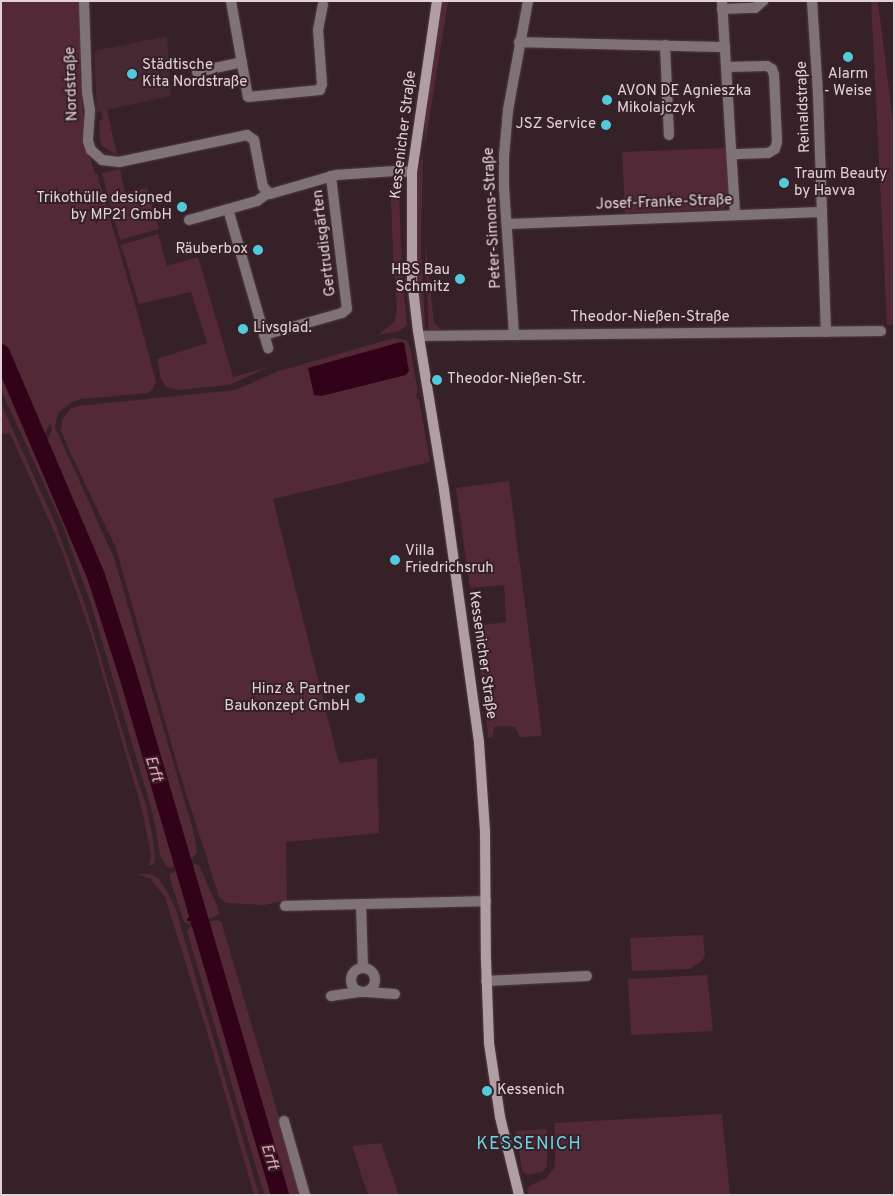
<!DOCTYPE html>
<meta charset="utf-8">
<style>
body{margin:0}
#map{position:relative;width:895px;height:1196px;overflow:hidden;background:#372128;font-family:Overpass,sans-serif}
div>[style]{position:absolute}
[style*='--x']{left:calc(var(--x)*1px);top:calc(var(--y)*1px);width:calc(var(--w)*1px);rotate:calc(var(--a)*1deg)}
.built>*{inset:0;background:#452832}
.green>*{inset:0;background:#532837}
.water>*{inset:0;background:#320218}
.stream>*{height:3px;margin:-1.5px;padding:0 1.5px;transform-origin:1.5px;border-radius:1.5px;background:#320218}
.river>*{height:18px;margin:-9px;padding:0 9px;transform-origin:9px;border-radius:9px;background:#320218}
.roads{filter:drop-shadow(0 0 1px #523d44) drop-shadow(0 0 1px #523d44)}
.minor>*{height:10px;margin:-5px;padding:0 5px;transform-origin:5px;border-radius:5px;background:#7f7377}
.minor>.ring{margin:-5px;padding:0;box-sizing:content-box;background:none;border:10px solid #7f7377;border-radius:50%}
.secondary>*{height:10px;margin:-5px;padding:0 5px;transform-origin:5px;border-radius:5px;background:#b19ea3}
.dots>*{width:14px;height:14px;translate:-50% -50%;box-sizing:border-box;border:2px solid #372128;border-radius:50%}
span{translate:-50% -50%;white-space:nowrap;text-align:center;line-height:1.15;-webkit-text-stroke:4px #372128;paint-order:stroke}
.poi-label{font-size:15px;color:#e1d2d6}
.left{translate:0 -50%;text-align:left}
.right{translate:-100% -50%;text-align:right}
.street-label{font-size:15px;color:#e1d2d6}
.water-label{font-size:16px;color:#f4a2bd;font-style:italic}
.quarter-label{font-size:18px;color:#6ad4e4;letter-spacing:1px}
.frame{position:absolute;inset:0;border:2px solid #e1d2d6;pointer-events:none}
</style>
<div id="map">
<div class="built">
<div style="clip-path:polygon(167px 36px,171px 96px,97px 112px,94px 51px)"></div>
</div>
<div class="green">
<div style="clip-path:polygon(1px 1px,79px 1px,82px 53px,80px 72px,85px 141px,95px 174px,97px 174px,137px 311px,156px 382px,152px 390px,148px 393px,81px 399px,72px 402px,58px 413px,55px 427px,114px 558px,193px 830px,197px 852px,192px 859px,184px 856px,153px 743px,105px 587px,91px 549px,46px 444px,52px 430px,50px 424px,43px 437px,1px 341px)"></div>
<div style="clip-path:polygon(443px 1px,448px 1px,425px 146px,425px 120px)"></div>
<div style="clip-path:polygon(871px 1px,878px 1px,894px 129px,894px 324px,887px 325px)"></div>
<div style="clip-path:polygon(107px 110px,117px 155px,102px 146px,100px 139px,99px 121px,103px 119px,101px 111px)"></div>
<div style="clip-path:polygon(402px 125px,409px 125px,403px 158px,397px 163px)"></div>
<div style="clip-path:polygon(726px 148px,729px 203px,723px 209px,625px 213px,622px 152px)"></div>
<div style="clip-path:polygon(423px 152px,421px 249px,425px 327px,421px 319px,417px 280px,415px 215px,419px 172px)"></div>
<div style="clip-path:polygon(120px 169px,125px 193px,147px 188px,159px 229px,120px 240px,102px 173px)"></div>
<div style="clip-path:polygon(393px 179px,397px 182px,399px 189px,402px 275px,407px 325px,399px 331px,378px 335px,394px 322px,397px 310px,393px 256px,391px 196px)"></div>
<div style="clip-path:polygon(158px 234px,167px 266px,198px 257px,233px 377px,269px 367px,229px 385px,177px 390px,166px 387px,161px 379px,157px 359px,207px 343px,191px 292px,139px 304px,121px 245px)"></div>
<div style="clip-path:polygon(425px 240px,434px 323px,441px 329px,429px 330px)"></div>
<div style="clip-path:polygon(394px 338px,406px 340px,410px 347px,418px 393px,416px 394px,417px 399px,419px 399px,430px 462px,273px 499px,339px 763px,377px 758px,379px 833px,286px 842px,287px 900px,264px 905px,226px 903px,219px 897px,216px 887px,179px 771px,116px 548px,70px 452px,61px 431px,62px 420px,70px 409px,77px 406px,235px 390px,279px 371px)"></div>
<div style="clip-path:polygon(1px 363px,76px 534px,98px 594px,173px 848px,177px 862px,171px 868px,167px 867px,160px 855px,153px 814px,91px 604px,61px 521px,1px 390px)"></div>
<div style="clip-path:polygon(1px 404px,55px 523px,86px 608px,132px 764px,146px 805px,153px 839px,155px 860px,153px 865px,149px 865px,151px 854px,142px 810px,91px 634px,60px 545px,10px 433px,1px 434px)"></div>
<div style="clip-path:polygon(509px 481px,542px 736px,520px 737px,515px 727px,506px 726px,494px 727px,492px 738px,488px 737px,480px 665px,473px 626px,506px 622px,504px 585px,470px 588px,456px 488px)"></div>
<div style="clip-path:polygon(195px 864px,199px 865px,218px 908px,219px 914px,211px 918px,204px 919px,190px 879px,188px 868px)"></div>
<div style="clip-path:polygon(176px 871px,179px 871px,194px 917px,188px 917px,189px 921px,195px 922px,189px 924px,184px 922px,170px 879px,170px 874px)"></div>
<div style="clip-path:polygon(137px 874px,150px 874px,158px 878px,167px 891px,176px 910px,259px 1195px,254px 1195px,208px 1035px,165px 897px,151px 879px)"></div>
<div style="clip-path:polygon(216px 920px,221px 921px,302px 1195px,284px 1195px,205px 923px)"></div>
<div style="clip-path:polygon(196px 925px,259px 1134px,276px 1195px,265px 1195px,261px 1184px,187px 931px,189px 928px)"></div>
<div style="clip-path:polygon(703px 935px,705px 956px,702px 961px,690px 969px,632px 971px,630px 938px)"></div>
<div style="clip-path:polygon(707px 975px,713px 1031px,631px 1035px,628px 979px)"></div>
<div style="clip-path:polygon(722px 1114px,730px 1195px,528px 1195px,527px 1190px,529px 1186px,546px 1178px,554px 1168px,556px 1147px,554px 1123px)"></div>
<div style="clip-path:polygon(547px 1129px,547px 1166px,542px 1172px,528px 1175px,522px 1171px,516px 1131px)"></div>
<div style="clip-path:polygon(381px 1143px,399px 1195px,368px 1195px,352px 1146px)"></div>
</div>
<div class="water">
<div style="clip-path:polygon(401px 342px,404px 343px,409px 371px,406px 375px,321px 396px,314px 395px,308px 368px)"></div>
</div>
<div class="stream">
<div style="--x:188;--y:919;--w:11;--a:0"></div>
</div>
<div class="river">
<div style="--x:1;--y:353;--w:242;--a:66.9"></div>
<div style="--x:96;--y:576;--w:101;--a:72.1"></div>
<div style="--x:127;--y:672;--w:545;--a:73.69"></div>
</div>
<div class="roads">
<div class="minor">
<div style="--x:84;--y:1;--w:91;--a:88.1"></div>
<div style="--x:87;--y:92;--w:18;--a:81"></div>
<div style="--x:90;--y:110;--w:31;--a:94"></div>
<div style="--x:88;--y:141;--w:9;--a:72"></div>
<div style="--x:91;--y:150;--w:15;--a:42"></div>
<div style="--x:102;--y:160;--w:17;--a:7"></div>
<div style="--x:119;--y:162;--w:131;--a:-11.9"></div>
<div style="--x:247;--y:135;--w:9;--a:36"></div>
<div style="--x:254;--y:140;--w:48;--a:79.2"></div>
<div style="--x:263;--y:187;--w:10;--a:45"></div>
<div style="--x:270;--y:194;--w:69;--a:-16.1"></div>
<div style="--x:336;--y:175;--w:59;--a:-3.9"></div>
<div style="--x:395;--y:171;--w:17;--a:3"></div>
<div style="--x:231;--y:1;--w:97;--a:80"></div>
<div style="--x:248;--y:97;--w:72;--a:-5.6"></div>
<div style="--x:320;--y:90;--w:6;--a:-72"></div>
<div style="--x:322;--y:84;--w:54;--a:-94.2"></div>
<div style="--x:318;--y:30;--w:26;--a:-79"></div>
<div style="--x:722;--y:1;--w:214;--a:86.5"></div>
<div style="--x:812;--y:1;--w:92;--a:86.3"></div>
<div style="--x:818;--y:93;--w:239;--a:88.1"></div>
<div style="--x:722;--y:9;--w:33;--a:-2"></div>
<div style="--x:755;--y:8;--w:11;--a:-41"></div>
<div style="--x:519;--y:42;--w:206;--a:1.4"></div>
<div style="--x:665;--y:45;--w:90;--a:87.5"></div>
<div style="--x:727;--y:67;--w:40;--a:-1.4"></div>
<div style="--x:767;--y:66;--w:6;--a:31"></div>
<div style="--x:772;--y:69;--w:6;--a:72"></div>
<div style="--x:774;--y:75;--w:67;--a:87.4"></div>
<div style="--x:777;--y:142;--w:7;--a:106"></div>
<div style="--x:775;--y:149;--w:8;--a:150"></div>
<div style="--x:768;--y:153;--w:36;--a:178"></div>
<div style="--x:197;--y:72;--w:46;--a:-12.5"></div>
<div style="--x:228;--y:209;--w:145;--a:73.9"></div>
<div style="--x:189;--y:220;--w:71;--a:-15.6"></div>
<div style="--x:257;--y:201;--w:14;--a:-36"></div>
<div style="--x:507;--y:224;--w:315;--a:-2.2"></div>
<div style="--x:514;--y:334;--w:145;--a:-93.9"></div>
<div style="--x:504;--y:189;--w:33;--a:-90"></div>
<div style="--x:504;--y:156;--w:46;--a:-85"></div>
<div style="--x:508;--y:110;--w:111;--a:-79.6"></div>
<div style="--x:264;--y:335;--w:81;--a:-15.8"></div>
<div style="--x:342;--y:313;--w:6;--a:-39"></div>
<div style="--x:347;--y:309;--w:134;--a:-96.9"></div>
<div style="--x:419;--y:336;--w:462;--a:-0.6"></div>
<div style="--x:361;--y:904;--w:64;--a:88.2"></div>
<div style="--x:285;--y:906;--w:201;--a:-1.4"></div>
<div class="ring" style="left:351px;top:968px;width:14px;height:14px"></div>
<div style="--x:486;--y:981;--w:101;--a:-2.8"></div>
<div style="--x:367;--y:992;--w:28;--a:4"></div>
<div style="--x:331;--y:996;--w:30;--a:-8"></div>
<div style="--x:284;--y:1121;--w:77;--a:74.2"></div>
</div>
<div class="secondary">
<div style="--x:437;--y:1;--w:173;--a:98.3"></div>
<div style="--x:412;--y:172;--w:108;--a:90"></div>
<div style="--x:412;--y:280;--w:51;--a:83.3"></div>
<div style="--x:418;--y:331;--w:161;--a:80.7"></div>
<div style="--x:444;--y:490;--w:255;--a:82.1"></div>
<div style="--x:479;--y:743;--w:88;--a:86.1"></div>
<div style="--x:485;--y:831;--w:129;--a:89.6"></div>
<div style="--x:486;--y:960;--w:83;--a:87.9"></div>
<div style="--x:489;--y:1043;--w:75;--a:81.5"></div>
<div style="--x:500;--y:1117;--w:80;--a:76.3"></div>
</div>
</div>
<div class="dots">
<div style="left:848px;top:57px;background:#53cadc"></div>
<div style="left:132px;top:74px;background:#53cadc"></div>
<div style="left:607px;top:100px;background:#53cadc"></div>
<div style="left:606px;top:125px;background:#53cadc"></div>
<div style="left:784px;top:183px;background:#53cadc"></div>
<div style="left:182px;top:207px;background:#53cadc"></div>
<div style="left:258px;top:250px;background:#53cadc"></div>
<div style="left:460px;top:279px;background:#53cadc"></div>
<div style="left:243px;top:329px;background:#53cadc"></div>
<div style="left:437px;top:380px;background:#53cadc"></div>
<div style="left:395px;top:560px;background:#53cadc"></div>
<div style="left:360px;top:698px;background:#53cadc"></div>
<div style="left:487px;top:1091px;background:#53cadc"></div>
</div>
<div class="poi-label">
<span class="left" style="left:142px;top:74px">Städtische<br>Kita Nordstraße</span>
<span style="left:848px;top:83px">Alarm<br>- Weise</span>
<span class="left" style="left:617px;top:100px">AVON DE Agnieszka<br>Mikolajczyk</span>
<span class="right" style="left:596px;top:125px">JSZ Service</span>
<span class="left" style="left:794px;top:183px">Traum Beauty<br>by Havva</span>
<span class="right" style="left:172px;top:207px">Trikothülle designed<br>by MP21 GmbH</span>
<span class="right" style="left:248px;top:250px">Räuberbox</span>
<span class="right" style="left:450px;top:279px">HBS Bau<br>Schmitz</span>
<span class="left" style="left:253px;top:329px">Livsglad.</span>
<span class="left" style="left:447px;top:380px">Theodor-Nießen-Str.</span>
<span class="left" style="left:405px;top:560px">Villa<br>Friedrichsruh</span>
<span class="right" style="left:350px;top:698px">Hinz &amp; Partner<br>Baukonzept GmbH</span>
<span class="left" style="left:497px;top:1091px">Kessenich</span>
</div>
<div class="street-label">
<span style="left:72px;top:84px;rotate:-92deg">Nordstraße</span>
<span style="left:804px;top:107px;rotate:-92deg">Reinaldstraße</span>
<span style="left:404px;top:135px;rotate:-83deg">Kessenicher Straße</span>
<span style="left:664px;top:203px;rotate:-2deg">Josef-Franke-Straße</span>
<span style="left:493px;top:218px;rotate:-93deg">Peter-Simons-Straße</span>
<span style="left:325px;top:243px;rotate:-97deg">Gertrudisgärten</span>
<span style="left:650px;top:318px">Theodor-Nießen-Straße</span>
<span style="left:482px;top:655px;rotate:82deg">Kessenicher Straße</span>
</div>
<div class="water-label">
<span style="left:153px;top:769px;rotate:73deg">Erft</span>
<span style="left:269px;top:1157px;rotate:73deg">Erft</span>
</div>
<div class="quarter-label">
<span style="left:529px;top:1145px">KESSENICH</span>
</div>
<div class="frame"></div>
</div>
